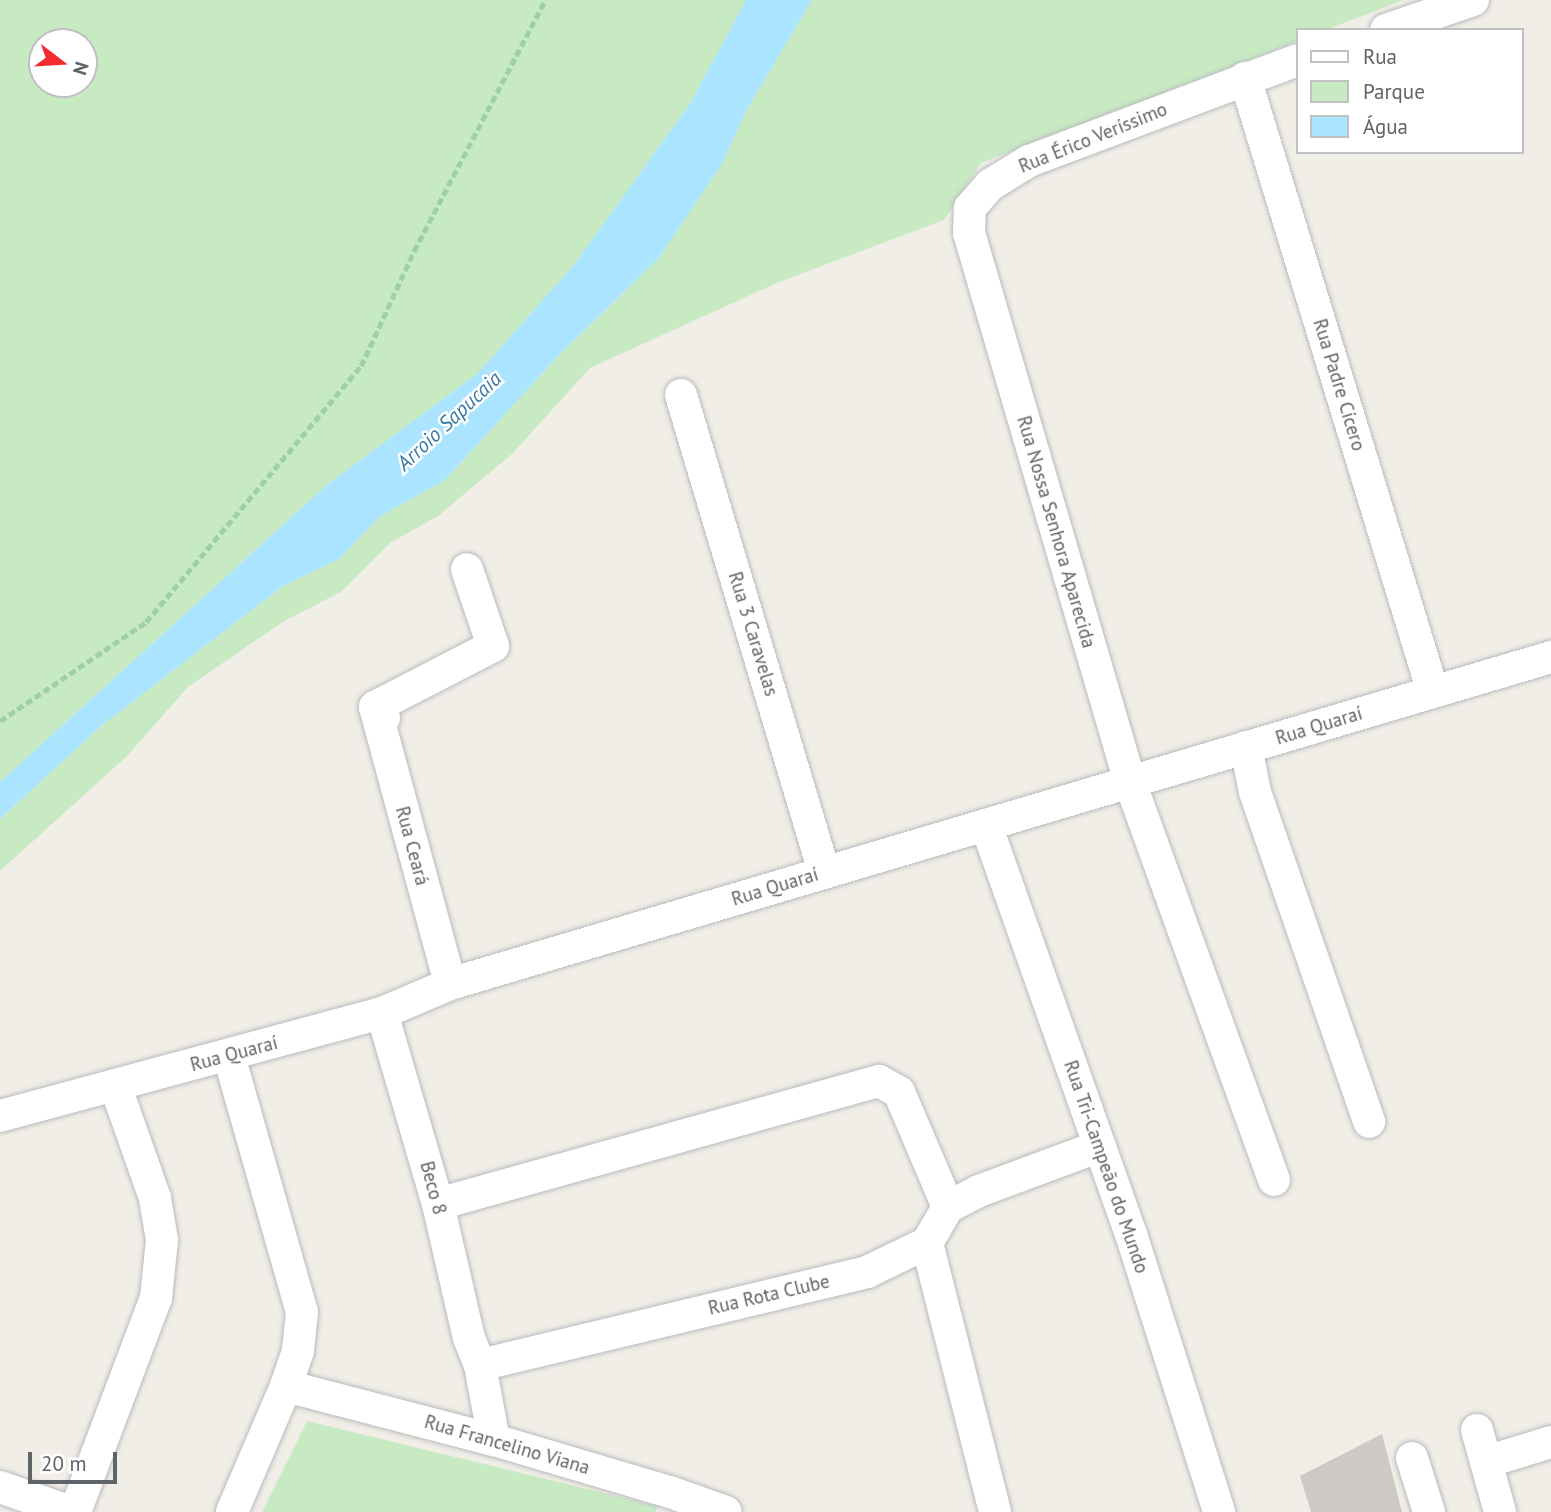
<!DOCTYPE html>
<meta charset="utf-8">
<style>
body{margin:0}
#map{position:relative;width:1551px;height:1512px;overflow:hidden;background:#f1eee7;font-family:"PT Sans",sans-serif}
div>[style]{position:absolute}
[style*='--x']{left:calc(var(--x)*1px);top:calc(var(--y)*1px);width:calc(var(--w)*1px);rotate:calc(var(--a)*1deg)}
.green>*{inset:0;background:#c8eac3}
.water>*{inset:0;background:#aae4ff}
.building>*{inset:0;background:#cdc9c4}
.path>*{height:4.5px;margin-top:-2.25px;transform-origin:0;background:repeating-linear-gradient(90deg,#9ed0a6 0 7px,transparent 0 10.5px)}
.roads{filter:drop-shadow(0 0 2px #b7bbbe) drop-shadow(0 0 2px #b7bbbe)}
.minor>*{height:32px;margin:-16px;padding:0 16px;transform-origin:16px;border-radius:16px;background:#fff}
span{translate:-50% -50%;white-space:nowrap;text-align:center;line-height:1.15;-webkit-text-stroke:5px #fff;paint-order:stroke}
.street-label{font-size:19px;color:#5e6468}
.water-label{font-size:21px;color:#3a7ba6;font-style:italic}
.legend{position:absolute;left:1296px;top:28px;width:228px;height:126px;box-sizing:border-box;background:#fff;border:2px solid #bfc1c3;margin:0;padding:9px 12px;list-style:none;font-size:21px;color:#5e6468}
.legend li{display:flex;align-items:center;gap:14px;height:35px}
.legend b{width:35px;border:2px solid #bfc1c3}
.north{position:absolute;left:28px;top:28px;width:70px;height:70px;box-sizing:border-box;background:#fff;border:2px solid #bfc1c3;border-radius:50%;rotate:107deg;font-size:19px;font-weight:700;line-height:28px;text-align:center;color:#5e6468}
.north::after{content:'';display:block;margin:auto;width:24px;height:32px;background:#f32c34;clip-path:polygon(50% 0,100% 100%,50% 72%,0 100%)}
.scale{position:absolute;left:28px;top:1452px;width:89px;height:32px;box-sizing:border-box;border:4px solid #5e6468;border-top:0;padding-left:9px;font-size:21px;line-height:24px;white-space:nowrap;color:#5e6468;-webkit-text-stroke:5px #fff;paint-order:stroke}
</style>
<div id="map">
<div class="green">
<div style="clip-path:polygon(evenodd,0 0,746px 0,690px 104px,573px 266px,477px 374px,328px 484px,0 782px,0 0,42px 42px,84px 42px,84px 84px,42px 84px,42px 42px)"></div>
<div style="clip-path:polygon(812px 0,1403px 0,1326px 30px,1297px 30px,1297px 41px,981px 163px,944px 220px,779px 282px,590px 368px,512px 454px,438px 516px,390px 543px,341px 592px,284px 621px,188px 687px,126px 757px,0 871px,0 819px,101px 726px,283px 586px,339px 559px,379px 517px,445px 480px,558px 356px,658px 259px,722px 164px,746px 111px)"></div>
<div style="clip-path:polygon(307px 1421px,657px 1506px,656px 1512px,262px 1512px)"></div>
</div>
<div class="water">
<div style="clip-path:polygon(746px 0,812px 0,746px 111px,722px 164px,658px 259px,558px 356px,445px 480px,379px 517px,339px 559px,283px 586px,101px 726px,0 819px,0 782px,328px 484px,477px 374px,573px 266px,690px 104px)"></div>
</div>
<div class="building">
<div style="clip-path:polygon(1382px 1434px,1402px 1512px,1311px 1512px,1300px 1476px)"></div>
</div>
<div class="path">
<div style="--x:0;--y:721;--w:176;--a:-34.1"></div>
<div style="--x:146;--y:622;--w:334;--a:-50"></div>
<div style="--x:361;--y:366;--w:127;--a:-65.3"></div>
<div style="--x:414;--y:251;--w:283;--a:-62.4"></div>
</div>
<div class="roads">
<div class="minor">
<div style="--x:1386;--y:30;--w:92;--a:-19"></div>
<div style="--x:1245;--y:78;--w:642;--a:72.98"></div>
<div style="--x:681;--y:395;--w:499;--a:73.3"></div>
<div style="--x:375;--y:707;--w:287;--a:74.8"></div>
<div style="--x:384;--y:718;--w:14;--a:-129"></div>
<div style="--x:375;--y:707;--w:133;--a:-27.3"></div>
<div style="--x:493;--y:646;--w:81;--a:-108.7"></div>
<div style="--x:1246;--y:747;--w:46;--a:78.7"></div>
<div style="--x:1255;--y:792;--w:349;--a:70.9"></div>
<div style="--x:986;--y:825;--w:434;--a:70.5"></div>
<div style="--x:1131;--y:1234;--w:292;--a:72.4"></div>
<div style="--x:382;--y:1013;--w:199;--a:73.7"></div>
<div style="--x:438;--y:1204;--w:138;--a:77"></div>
<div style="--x:469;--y:1338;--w:29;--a:68"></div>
<div style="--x:229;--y:1056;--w:266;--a:74.1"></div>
<div style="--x:302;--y:1312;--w:39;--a:96"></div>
<div style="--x:298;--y:1351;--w:37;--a:109"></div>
<div style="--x:286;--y:1386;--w:137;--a:113.2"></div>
<div style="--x:0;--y:1116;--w:396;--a:-15.1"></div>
<div style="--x:382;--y:1013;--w:74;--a:-23.1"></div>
<div style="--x:450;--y:984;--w:1149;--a:-16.54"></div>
<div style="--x:1274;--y:1180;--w:423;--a:-109.9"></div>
<div style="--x:1130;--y:782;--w:572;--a:-106.34"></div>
<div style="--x:969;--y:233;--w:25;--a:-88"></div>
<div style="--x:970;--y:208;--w:30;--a:-49"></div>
<div style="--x:990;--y:185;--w:46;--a:-31.6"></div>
<div style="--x:1029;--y:161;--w:286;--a:-20.6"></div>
<div style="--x:438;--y:1204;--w:458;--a:-15.6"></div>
<div style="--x:879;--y:1081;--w:23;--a:29"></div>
<div style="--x:899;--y:1092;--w:125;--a:66.9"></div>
<div style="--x:927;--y:1243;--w:277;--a:75.8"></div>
<div style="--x:286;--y:1386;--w:215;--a:14.6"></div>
<div style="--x:494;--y:1440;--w:184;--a:16.5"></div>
<div style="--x:670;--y:1492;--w:59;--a:19.7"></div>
<div style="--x:1477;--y:1430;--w:85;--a:74.3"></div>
<div style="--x:494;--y:1440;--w:76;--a:-100.6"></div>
<div style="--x:480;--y:1365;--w:398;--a:-13.5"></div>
<div style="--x:867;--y:1272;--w:67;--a:-25.8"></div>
<div style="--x:927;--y:1243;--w:42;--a:-59.7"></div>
<div style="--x:948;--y:1207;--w:35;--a:-27"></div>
<div style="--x:979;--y:1191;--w:129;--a:-20.4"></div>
<div style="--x:1412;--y:1458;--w:57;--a:72.5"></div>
<div style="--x:1486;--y:1462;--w:68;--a:-17.1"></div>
<div style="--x:0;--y:1487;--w:75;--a:19.4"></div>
<div style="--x:75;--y:1512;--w:229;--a:-69.3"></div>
<div style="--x:156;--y:1298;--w:58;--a:-84.1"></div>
<div style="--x:162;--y:1240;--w:43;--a:-99.5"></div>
<div style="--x:155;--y:1198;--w:120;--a:-109.5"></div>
</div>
</div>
<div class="street-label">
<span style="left:1093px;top:138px;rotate:-22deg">Rua Érico Veríssimo</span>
<span style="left:1339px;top:385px;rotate:73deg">Rua Padre Cícero</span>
<span style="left:1056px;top:532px;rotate:74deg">Rua Nossa Senhora Aparecida</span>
<span style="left:753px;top:634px;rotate:73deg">Rua 3 Caravelas</span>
<span style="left:1319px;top:726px;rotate:-17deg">Rua Quaraí</span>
<span style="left:412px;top:846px;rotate:75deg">Rua Ceará</span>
<span style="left:775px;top:887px;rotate:-17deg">Rua Quaraí</span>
<span style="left:234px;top:1054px;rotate:-15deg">Rua Quaraí</span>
<span style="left:1106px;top:1167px;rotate:71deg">Rua Tri-Campeão do Mundo</span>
<span style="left:433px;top:1188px;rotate:75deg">Beco 8</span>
<span style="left:769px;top:1295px;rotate:-13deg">Rua Rota Clube</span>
<span style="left:507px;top:1445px;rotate:16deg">Rua Francelino Viana</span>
</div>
<div class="water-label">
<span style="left:449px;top:421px;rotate:-43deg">Arroio Sapucaia</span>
</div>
<ul class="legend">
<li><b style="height:9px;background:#fff"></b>Rua</li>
<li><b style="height:19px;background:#c8eac3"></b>Parque</li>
<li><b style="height:19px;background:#aae4ff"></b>Água</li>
</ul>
<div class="north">N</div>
<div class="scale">20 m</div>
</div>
